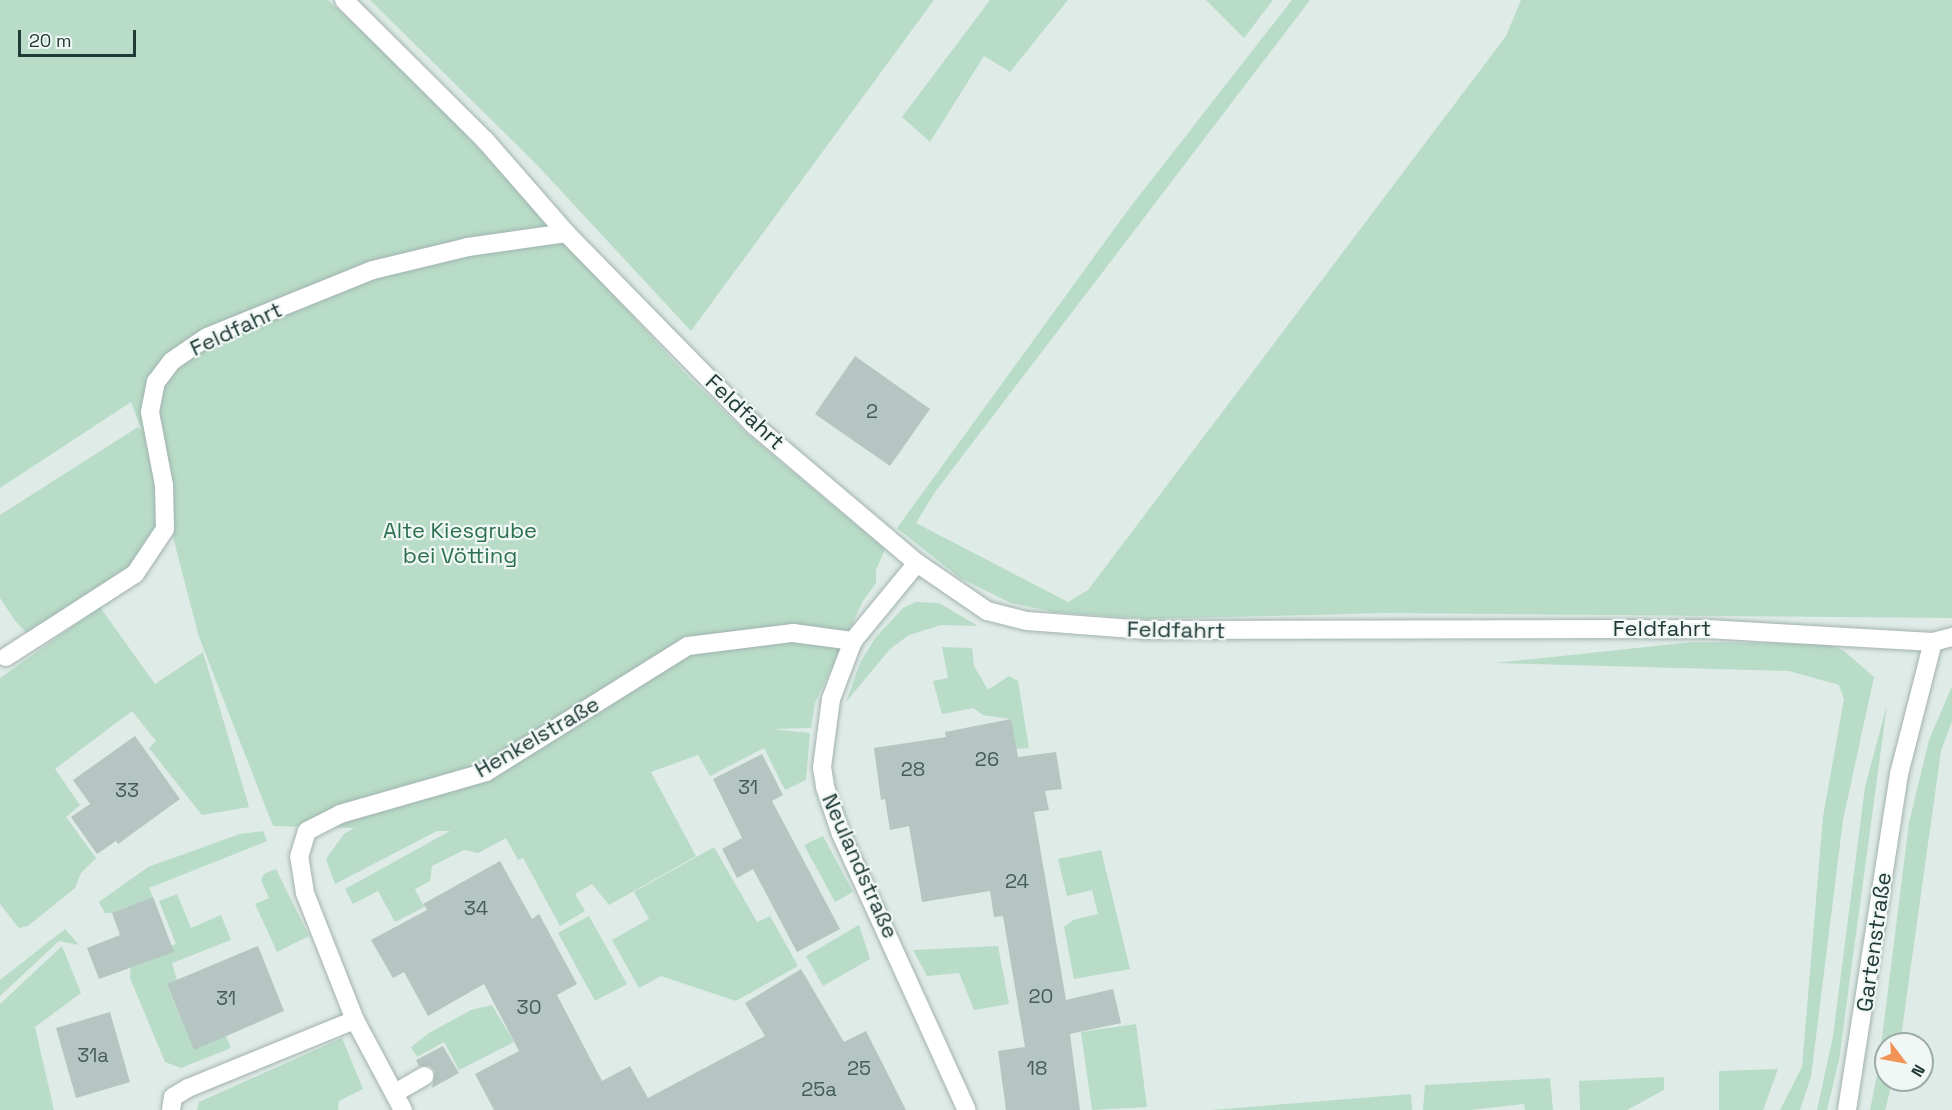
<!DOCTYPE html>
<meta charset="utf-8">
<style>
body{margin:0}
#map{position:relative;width:1952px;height:1110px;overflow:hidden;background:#dfebe7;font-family:"Space Grotesk",sans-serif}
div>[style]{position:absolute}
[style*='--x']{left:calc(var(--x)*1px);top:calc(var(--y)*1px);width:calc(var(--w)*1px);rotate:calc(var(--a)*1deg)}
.green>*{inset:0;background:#b8dcc7}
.building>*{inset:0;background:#b5c5c1}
.roads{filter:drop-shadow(0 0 2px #a2b2af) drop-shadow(0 0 2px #a2b2af)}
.service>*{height:18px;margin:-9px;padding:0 9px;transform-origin:9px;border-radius:9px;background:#fff}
.minor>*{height:18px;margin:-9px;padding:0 9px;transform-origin:9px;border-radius:9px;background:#fff}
span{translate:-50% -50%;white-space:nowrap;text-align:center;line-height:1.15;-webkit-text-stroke:4.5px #f0f7f4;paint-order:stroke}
.number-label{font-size:20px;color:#455d5a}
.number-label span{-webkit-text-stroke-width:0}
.street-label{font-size:22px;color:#203a37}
.park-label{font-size:22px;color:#2b7150}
.north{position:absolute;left:1874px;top:1032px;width:60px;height:60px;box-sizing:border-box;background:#f0f7f4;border:2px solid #9daba8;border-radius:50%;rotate:122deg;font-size:16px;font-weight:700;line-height:24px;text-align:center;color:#203a37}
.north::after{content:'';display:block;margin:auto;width:21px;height:27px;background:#f19357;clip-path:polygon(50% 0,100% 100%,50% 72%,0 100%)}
.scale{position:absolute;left:18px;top:30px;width:118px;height:27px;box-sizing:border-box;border:3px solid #203a37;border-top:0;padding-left:8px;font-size:18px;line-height:21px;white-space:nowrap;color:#203a37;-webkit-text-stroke:4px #f0f7f4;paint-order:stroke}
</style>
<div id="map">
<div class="green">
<div style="clip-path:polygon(0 0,328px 0,380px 48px,449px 116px,682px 370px,744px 431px,885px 549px,876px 570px,876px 583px,863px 601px,815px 703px,811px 728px,772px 729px,810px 733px,806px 780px,785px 790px,764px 748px,710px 776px,698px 755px,651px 772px,696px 856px,609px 905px,592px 884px,575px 894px,585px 911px,560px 926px,523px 858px,518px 860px,506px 838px,478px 853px,464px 850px,432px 866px,430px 881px,415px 889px,424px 907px,395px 922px,378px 891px,353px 904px,345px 889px,450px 831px,437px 831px,335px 884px,326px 859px,344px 834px,354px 828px,273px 826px,199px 637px,169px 522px,159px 526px,138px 560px,27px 633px,16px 622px,0 598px,0 515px,138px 427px,142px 431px,131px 402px,0 488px)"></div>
<div style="clip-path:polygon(370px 0,934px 0,691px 331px,538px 166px)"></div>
<div style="clip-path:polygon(990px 0,1068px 0,1010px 72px,984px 56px,930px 142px,902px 117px)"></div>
<div style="clip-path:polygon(1206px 0,1273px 0,1244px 38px)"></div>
<div style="clip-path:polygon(1292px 0,1310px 0,935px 492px,916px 523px,1068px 602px,1088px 590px,1506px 36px,1521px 0,1952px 0,1952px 618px,1384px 613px,1148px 619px,1054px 612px,1011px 603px,960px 578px,897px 528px,1128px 210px)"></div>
<div style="clip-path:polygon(916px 602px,939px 603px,978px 626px,941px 625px,909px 635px,890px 649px,846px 702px,861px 661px,876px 637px,903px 608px)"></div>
<div style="clip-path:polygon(100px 607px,155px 684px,203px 652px,249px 807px,202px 815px,149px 748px,156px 741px,132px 711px,55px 769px,80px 805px,66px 817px,96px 858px,81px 873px,75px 888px,28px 926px,19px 928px,0 904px,0 678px)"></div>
<div style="clip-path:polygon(1693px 642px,1828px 644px,1844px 651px,1874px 677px,1843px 820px,1811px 1077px,1800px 1110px,1780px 1110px,1802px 1067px,1823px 817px,1844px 699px,1839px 685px,1789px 671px,1495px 663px)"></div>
<div style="clip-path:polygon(942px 647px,972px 648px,974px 666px,988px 690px,1009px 676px,1018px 681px,1029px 748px,1016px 749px,1010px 719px,983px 715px,973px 708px,942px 714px,933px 681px,948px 678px)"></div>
<div style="clip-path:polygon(1952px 686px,1952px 721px,1941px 751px,1900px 1044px,1886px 1044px,1886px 1080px,1893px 1080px,1885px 1110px,1870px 1110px,1878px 1070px,1909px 823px,1929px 740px)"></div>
<div style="clip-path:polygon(1887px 705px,1839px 1060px,1827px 1110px,1817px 1110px,1833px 1036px,1865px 787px)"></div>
<div style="clip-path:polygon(263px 831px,267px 841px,149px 888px,153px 897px,112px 913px,105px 913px,99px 902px,148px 867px,240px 834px)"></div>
<div style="clip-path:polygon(823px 836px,853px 892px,835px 902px,804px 845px)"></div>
<div style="clip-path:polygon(714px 847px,757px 922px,770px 916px,798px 966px,736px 1001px,661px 976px,639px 988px,612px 940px,649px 919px,634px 892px)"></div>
<div style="clip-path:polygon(1101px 850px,1130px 969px,1074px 979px,1064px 927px,1073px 920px,1098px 914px,1092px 890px,1067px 896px,1058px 859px)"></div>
<div style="clip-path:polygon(276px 869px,309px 936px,277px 952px,255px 904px,269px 898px,261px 880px,264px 874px)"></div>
<div style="clip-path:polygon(177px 894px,191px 928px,221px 915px,231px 940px,172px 963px,177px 980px,167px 985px,194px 1049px,226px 1036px,231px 1048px,181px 1068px,165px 1062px,130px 978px,131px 961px,176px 944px,159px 901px)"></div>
<div style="clip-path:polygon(589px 916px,627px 984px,595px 1001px,558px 933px)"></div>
<div style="clip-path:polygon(859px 925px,870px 959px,823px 986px,806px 956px)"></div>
<div style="clip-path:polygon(65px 929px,79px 945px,59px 941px,0 996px,0 980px)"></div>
<div style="clip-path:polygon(62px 946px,81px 993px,35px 1027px,54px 1110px,0 1110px,0 1004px)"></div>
<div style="clip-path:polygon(998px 946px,1009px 1004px,974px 1010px,959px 973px,927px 976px,913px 950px)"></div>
<div style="clip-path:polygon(492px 1005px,514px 1042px,459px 1070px,444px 1042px,417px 1057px,411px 1047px,429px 1033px,471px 1010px)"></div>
<div style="clip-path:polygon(1136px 1024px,1147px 1107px,1092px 1110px,1081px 1032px)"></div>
<div style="clip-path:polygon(342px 1038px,363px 1089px,339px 1101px,338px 1110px,197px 1110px,199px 1102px)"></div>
<div style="clip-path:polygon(1778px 1069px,1763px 1110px,1719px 1110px,1719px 1071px)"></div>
<div style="clip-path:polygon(1664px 1077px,1664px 1090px,1627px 1110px,1580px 1110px,1579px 1081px)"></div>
<div style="clip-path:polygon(1550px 1078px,1553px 1110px,1525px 1110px,1524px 1104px,1471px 1110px,1423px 1110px,1425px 1085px)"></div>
<div style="clip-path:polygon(1411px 1094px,1412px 1110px,1212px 1110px)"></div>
</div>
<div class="building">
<div style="clip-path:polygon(855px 356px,930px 409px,890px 466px,815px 414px)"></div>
<div style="clip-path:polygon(1011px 719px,1018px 757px,1056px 752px,1062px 789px,1045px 791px,1049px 810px,1034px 812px,1066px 1000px,1113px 989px,1121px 1023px,1070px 1034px,1080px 1110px,1006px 1110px,998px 1051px,1025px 1047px,1003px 916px,994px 917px,990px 891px,922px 902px,909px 826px,890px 830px,885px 799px,881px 800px,874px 748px,946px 737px,945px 732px)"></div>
<div style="clip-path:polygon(135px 736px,180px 799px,118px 844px,116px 841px,97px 854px,71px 817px,90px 804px,73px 780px)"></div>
<div style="clip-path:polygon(762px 754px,783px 795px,772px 801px,840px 929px,797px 952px,753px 869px,737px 878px,722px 849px,742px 838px,713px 779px)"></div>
<div style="clip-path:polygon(500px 861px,532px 919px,539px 914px,577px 984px,557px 995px,602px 1081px,630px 1066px,648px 1098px,765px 1036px,745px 1003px,801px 969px,844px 1042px,866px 1031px,906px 1110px,494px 1110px,475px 1074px,519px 1051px,484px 984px,428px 1016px,404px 972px,393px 978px,371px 940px,427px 910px,423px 904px)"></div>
<div style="clip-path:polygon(153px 897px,174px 952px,99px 979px,87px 948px,120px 935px,112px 913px)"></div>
<div style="clip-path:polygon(258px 946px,284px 1011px,194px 1050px,167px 984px)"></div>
<div style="clip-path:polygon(110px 1012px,130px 1082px,76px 1098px,56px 1028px)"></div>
<div style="clip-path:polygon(443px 1046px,459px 1073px,432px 1088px,435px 1071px,430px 1066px,419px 1066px,416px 1060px)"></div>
</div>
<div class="roads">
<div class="service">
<div style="--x:395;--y:1093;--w:34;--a:-30"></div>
<div style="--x:171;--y:1110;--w:13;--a:-81"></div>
<div style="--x:173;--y:1097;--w:17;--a:-31"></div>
<div style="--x:188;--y:1088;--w:180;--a:-22.2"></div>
</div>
<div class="minor">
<div style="--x:344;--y:0;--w:199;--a:44.8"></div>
<div style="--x:485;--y:140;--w:123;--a:48.9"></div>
<div style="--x:566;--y:233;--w:269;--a:45.6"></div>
<div style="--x:754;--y:425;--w:214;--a:40.3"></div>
<div style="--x:917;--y:563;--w:85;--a:34.4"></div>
<div style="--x:987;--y:611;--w:41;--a:14"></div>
<div style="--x:1027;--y:621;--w:119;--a:4.3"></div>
<div style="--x:1146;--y:630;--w:561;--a:-0.1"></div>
<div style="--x:1707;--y:629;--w:226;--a:3.3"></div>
<div style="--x:917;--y:563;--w:101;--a:129.4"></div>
<div style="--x:853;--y:641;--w:62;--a:110.8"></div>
<div style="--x:831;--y:699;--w:69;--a:97.5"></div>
<div style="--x:822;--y:767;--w:20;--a:81"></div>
<div style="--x:825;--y:787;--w:50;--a:71.2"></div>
<div style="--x:841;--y:834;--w:303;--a:65.5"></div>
<div style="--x:6;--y:657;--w:153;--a:-32.8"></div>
<div style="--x:135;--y:574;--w:54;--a:-56.3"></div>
<div style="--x:165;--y:529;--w:44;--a:-91.3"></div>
<div style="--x:164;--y:485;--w:74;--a:-100.9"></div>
<div style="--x:150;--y:412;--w:31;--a:-79"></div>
<div style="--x:156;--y:382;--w:26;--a:-53"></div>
<div style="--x:172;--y:361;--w:42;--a:-34.4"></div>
<div style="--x:207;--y:337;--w:179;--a:-22"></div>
<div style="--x:373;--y:270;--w:98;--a:-13.6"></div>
<div style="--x:468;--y:247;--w:99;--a:-8.1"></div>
<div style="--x:403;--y:1110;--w:102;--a:-118.1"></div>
<div style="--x:355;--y:1020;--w:136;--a:-111.5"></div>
<div style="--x:305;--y:893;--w:36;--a:-99"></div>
<div style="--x:299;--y:857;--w:27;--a:-73"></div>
<div style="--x:307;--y:831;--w:37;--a:-27"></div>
<div style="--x:340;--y:814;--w:152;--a:-16"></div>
<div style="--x:486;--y:772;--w:238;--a:-32"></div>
<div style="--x:688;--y:646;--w:106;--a:-7.1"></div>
<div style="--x:793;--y:633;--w:61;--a:7.6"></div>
<div style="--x:1847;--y:1110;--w:340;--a:-81.2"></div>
<div style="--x:1899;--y:774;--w:136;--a:-75.6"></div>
<div style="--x:1933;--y:642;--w:20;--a:-15"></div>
</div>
</div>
<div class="number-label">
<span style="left:872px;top:411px">2</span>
<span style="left:987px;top:759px">26</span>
<span style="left:913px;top:769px">28</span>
<span style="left:748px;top:787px">31</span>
<span style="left:127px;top:790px">33</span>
<span style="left:1017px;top:881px">24</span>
<span style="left:476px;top:908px">34</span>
<span style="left:1041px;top:996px">20</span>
<span style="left:226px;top:998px">31</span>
<span style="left:529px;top:1007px">30</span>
<span style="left:93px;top:1055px">31a</span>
<span style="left:859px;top:1068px">25</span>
<span style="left:1037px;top:1068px">18</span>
<span style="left:819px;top:1089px">25a</span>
</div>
<div class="street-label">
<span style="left:236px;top:329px;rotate:-25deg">Feldfahrt</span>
<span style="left:745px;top:412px;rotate:43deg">Feldfahrt</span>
<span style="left:1662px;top:629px">Feldfahrt</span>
<span style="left:1176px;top:630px;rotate:1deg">Feldfahrt</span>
<span style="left:537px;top:737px;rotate:-30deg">Henkelstraße</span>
<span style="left:860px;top:866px;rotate:66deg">Neulandstraße</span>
<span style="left:1874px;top:942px;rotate:-82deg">Gartenstraße</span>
</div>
<div class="park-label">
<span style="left:460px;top:543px">Alte Kiesgrube<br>bei Vötting</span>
</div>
<div class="north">N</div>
<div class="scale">20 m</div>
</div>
